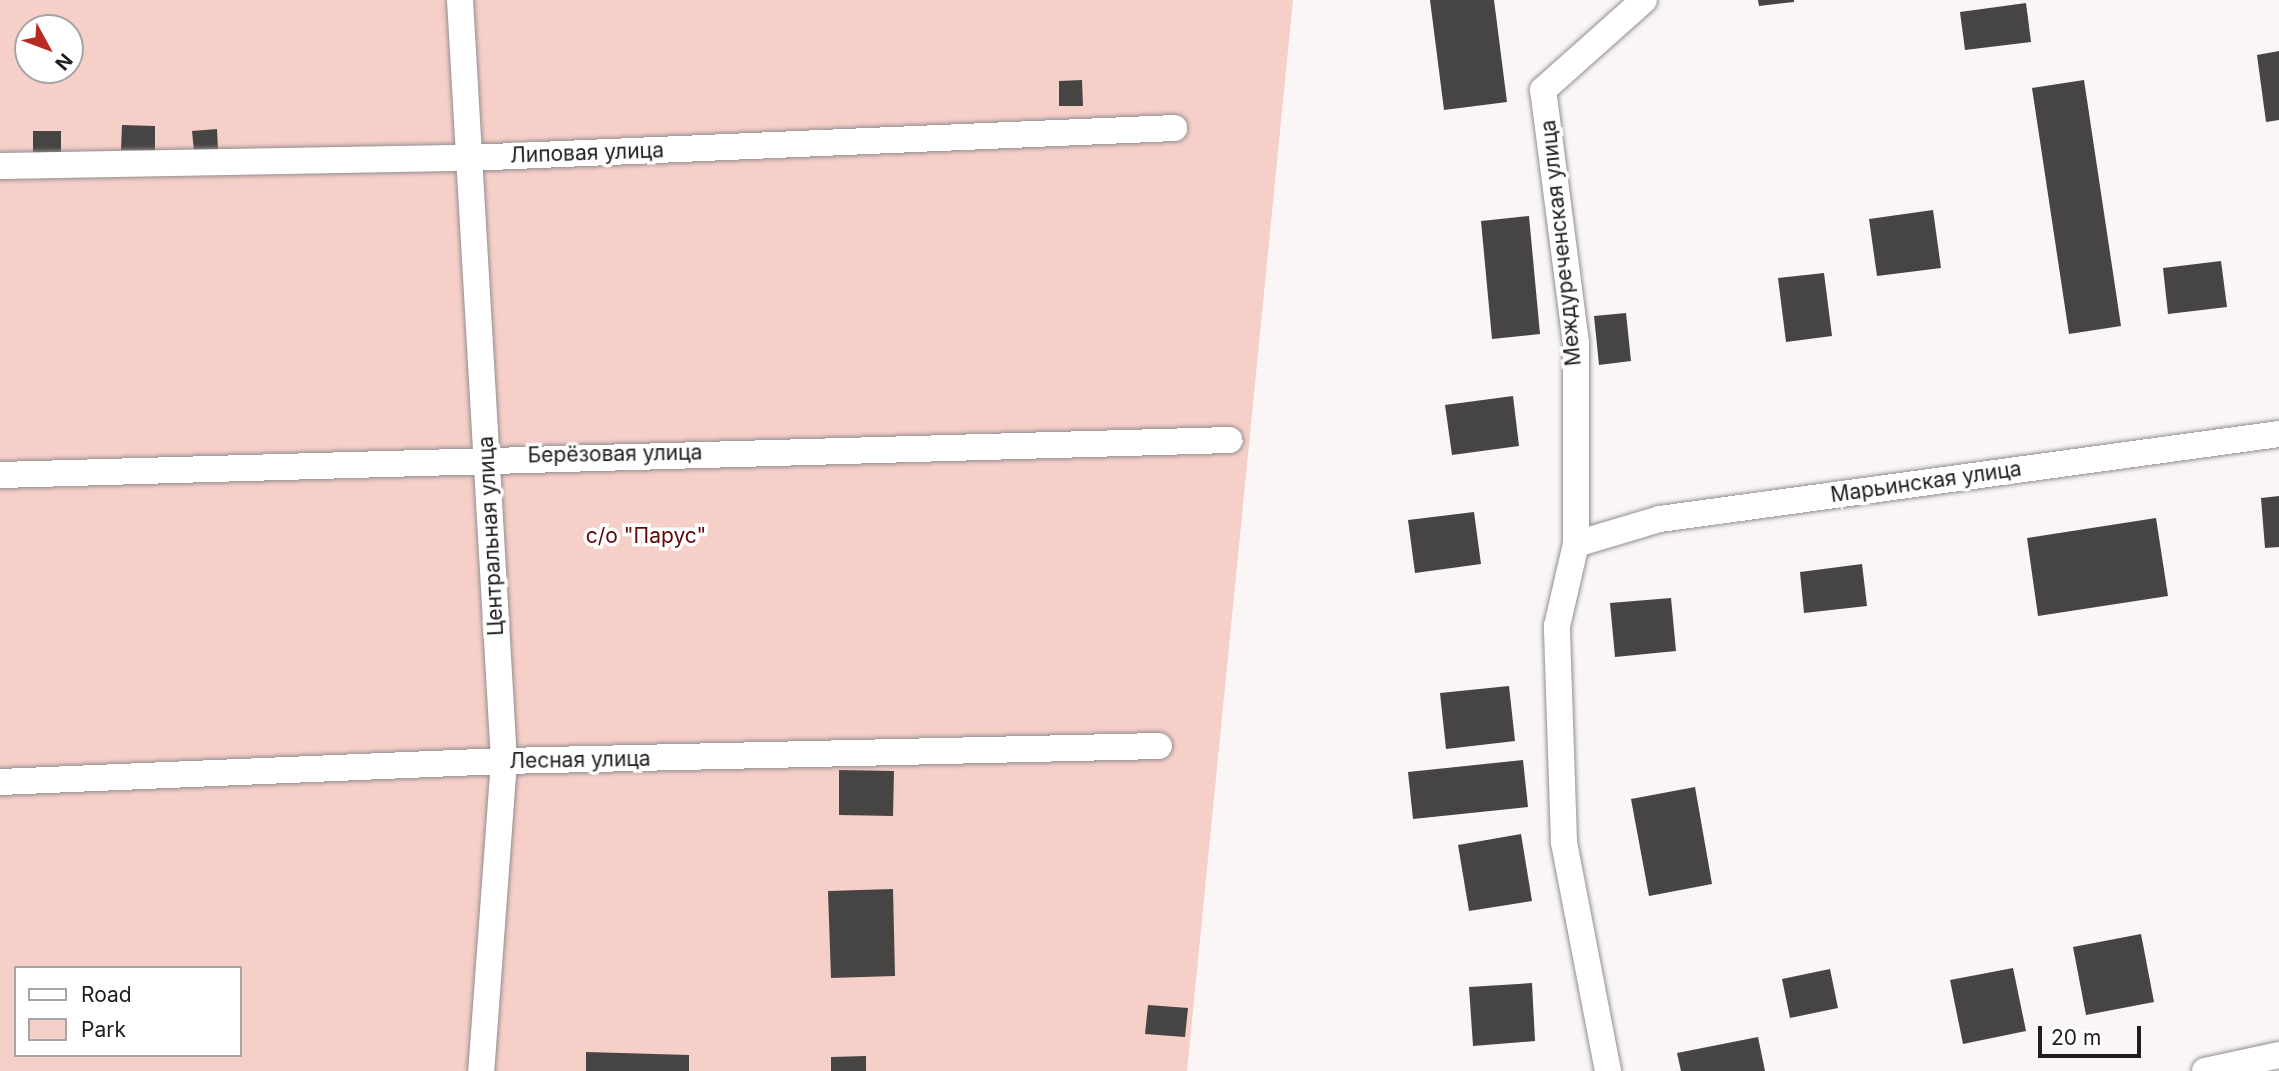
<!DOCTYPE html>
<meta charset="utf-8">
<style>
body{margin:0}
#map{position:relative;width:2279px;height:1071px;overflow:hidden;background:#faf6f6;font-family:Inter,sans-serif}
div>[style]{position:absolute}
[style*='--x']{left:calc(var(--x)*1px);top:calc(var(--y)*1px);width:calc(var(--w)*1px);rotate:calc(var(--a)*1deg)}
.green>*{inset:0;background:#f7cfc9}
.building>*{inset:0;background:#474444}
.roads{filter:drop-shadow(0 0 2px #928e8e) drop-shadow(0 0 2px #928e8e)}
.minor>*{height:26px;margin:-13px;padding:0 13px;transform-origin:13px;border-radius:13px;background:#fff}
span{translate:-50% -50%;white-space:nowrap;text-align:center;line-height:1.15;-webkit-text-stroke:7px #fff;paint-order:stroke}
.street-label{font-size:21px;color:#1f1d1d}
.park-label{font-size:21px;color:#610708}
.legend{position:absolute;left:14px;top:966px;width:228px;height:91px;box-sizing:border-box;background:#fff;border:2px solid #a5a5a5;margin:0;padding:9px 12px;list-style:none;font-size:21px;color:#1f1d1d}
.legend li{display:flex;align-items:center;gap:14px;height:35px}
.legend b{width:35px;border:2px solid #a5a5a5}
.north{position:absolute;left:14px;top:14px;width:70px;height:70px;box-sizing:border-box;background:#fff;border:2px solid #a5a5a5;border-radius:50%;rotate:131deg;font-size:19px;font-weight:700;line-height:28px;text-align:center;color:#1f1d1d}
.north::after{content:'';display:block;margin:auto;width:24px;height:32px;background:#b92a25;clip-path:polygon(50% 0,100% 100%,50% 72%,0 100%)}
.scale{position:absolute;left:2038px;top:1026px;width:103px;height:32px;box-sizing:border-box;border:4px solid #1f1d1d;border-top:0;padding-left:9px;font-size:21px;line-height:24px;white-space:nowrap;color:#1f1d1d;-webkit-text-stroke:5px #fff;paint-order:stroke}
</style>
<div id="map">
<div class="green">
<div style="clip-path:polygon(evenodd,0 0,1293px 0,1187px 1071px,0 1071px,0 0,28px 28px,70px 28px,70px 70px,28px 70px,28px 28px,0 0,16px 968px,240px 968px,240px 1055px,16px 1055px,16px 968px)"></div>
</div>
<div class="building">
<div style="clip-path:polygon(1430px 0,1494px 0,1507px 102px,1444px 110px)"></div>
<div style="clip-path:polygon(1758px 0,1794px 0,1794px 2px,1759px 6px)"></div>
<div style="clip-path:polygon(2026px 3px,2031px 42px,1965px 50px,1960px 12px)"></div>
<div style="clip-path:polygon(2279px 51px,2279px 120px,2266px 122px,2257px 55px)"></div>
<div style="clip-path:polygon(1082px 80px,1083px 106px,1059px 106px,1059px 81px)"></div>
<div style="clip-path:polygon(2084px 80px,2121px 326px,2069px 334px,2032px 88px)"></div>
<div style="clip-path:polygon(122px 125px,155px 126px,155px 151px,121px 150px)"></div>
<div style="clip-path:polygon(217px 129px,218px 150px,194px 151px,192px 131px)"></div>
<div style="clip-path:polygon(33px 131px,61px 131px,61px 154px,33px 154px)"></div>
<div style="clip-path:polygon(1933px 210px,1941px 268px,1877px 276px,1869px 219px)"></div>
<div style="clip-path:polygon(1529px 216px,1540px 334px,1492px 339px,1481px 221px)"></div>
<div style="clip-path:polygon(2221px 261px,2227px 307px,2168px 314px,2163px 268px)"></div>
<div style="clip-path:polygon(1824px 273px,1832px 336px,1786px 342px,1778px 278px)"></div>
<div style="clip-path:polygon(1626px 313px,1631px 361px,1599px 365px,1594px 316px)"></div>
<div style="clip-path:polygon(1513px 396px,1519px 446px,1452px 455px,1445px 405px)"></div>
<div style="clip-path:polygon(2279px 496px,2279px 547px,2265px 548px,2261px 498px)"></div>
<div style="clip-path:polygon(1474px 512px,1481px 564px,1415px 573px,1408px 520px)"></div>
<div style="clip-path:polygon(2156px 518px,2168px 596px,2038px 616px,2027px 538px)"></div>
<div style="clip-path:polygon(1862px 564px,1867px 606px,1804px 613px,1800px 572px)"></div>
<div style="clip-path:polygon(1671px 598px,1676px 651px,1615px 657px,1610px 603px)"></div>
<div style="clip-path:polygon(1509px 686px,1515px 741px,1446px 749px,1440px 693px)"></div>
<div style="clip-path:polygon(1523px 760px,1528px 807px,1413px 819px,1408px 772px)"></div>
<div style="clip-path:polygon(839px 770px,894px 771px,893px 816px,839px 815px)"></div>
<div style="clip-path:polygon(1695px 787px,1712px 884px,1649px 896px,1631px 799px)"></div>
<div style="clip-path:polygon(1521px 834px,1532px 901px,1469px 911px,1458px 845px)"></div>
<div style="clip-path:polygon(893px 889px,895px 976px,831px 978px,828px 891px)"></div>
<div style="clip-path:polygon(2141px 934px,2154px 1002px,2086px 1015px,2073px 947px)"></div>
<div style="clip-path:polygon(2013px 968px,2026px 1031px,1963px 1044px,1950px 980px)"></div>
<div style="clip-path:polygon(1830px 969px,1838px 1008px,1790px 1018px,1782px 979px)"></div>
<div style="clip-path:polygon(1532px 983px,1535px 1041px,1473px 1046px,1469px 987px)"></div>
<div style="clip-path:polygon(1148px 1005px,1188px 1008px,1185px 1037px,1145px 1034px)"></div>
<div style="clip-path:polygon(1758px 1037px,1765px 1071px,1681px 1071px,1677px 1053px)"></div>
<div style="clip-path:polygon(586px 1052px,689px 1055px,689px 1071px,586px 1071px)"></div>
<div style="clip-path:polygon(866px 1056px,866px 1071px,831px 1071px,831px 1057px)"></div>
</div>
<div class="roads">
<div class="minor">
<div style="--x:460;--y:0;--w:762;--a:86.69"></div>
<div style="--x:504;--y:761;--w:311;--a:94.2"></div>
<div style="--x:0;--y:166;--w:468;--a:-1"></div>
<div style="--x:468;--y:158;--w:707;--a:-2.43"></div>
<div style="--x:0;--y:475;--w:1230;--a:-1.63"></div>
<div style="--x:1576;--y:544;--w:88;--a:-16.6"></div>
<div style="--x:1660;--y:519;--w:625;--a:-7.82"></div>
<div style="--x:0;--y:782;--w:504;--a:-2.39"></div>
<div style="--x:504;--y:761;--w:655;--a:-1.31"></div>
<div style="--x:1608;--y:1071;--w:233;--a:-100.9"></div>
<div style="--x:1564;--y:842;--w:216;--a:-91.9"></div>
<div style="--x:1557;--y:626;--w:84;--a:-77"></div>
<div style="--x:1576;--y:544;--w:201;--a:-90"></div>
<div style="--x:1576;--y:343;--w:255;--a:-97.4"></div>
<div style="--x:1543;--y:90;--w:135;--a:-41.7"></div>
<div style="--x:2205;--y:1071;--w:76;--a:-12.2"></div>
</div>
</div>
<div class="street-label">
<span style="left:587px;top:153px;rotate:-2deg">Липовая улица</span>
<span style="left:1561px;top:243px;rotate:-96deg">Междуреченская улица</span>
<span style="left:615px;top:454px;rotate:-1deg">Берёзовая улица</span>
<span style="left:1926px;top:482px;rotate:-8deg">Марьинская улица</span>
<span style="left:491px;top:536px;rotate:-93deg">Центральная улица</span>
<span style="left:580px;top:760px;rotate:-1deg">Лесная улица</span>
</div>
<div class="park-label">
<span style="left:646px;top:536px">с/о "Парус"</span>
</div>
<ul class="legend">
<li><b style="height:9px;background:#fff"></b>Road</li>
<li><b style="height:19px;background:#f7cfc9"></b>Park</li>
</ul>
<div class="north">N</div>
<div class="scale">20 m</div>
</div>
